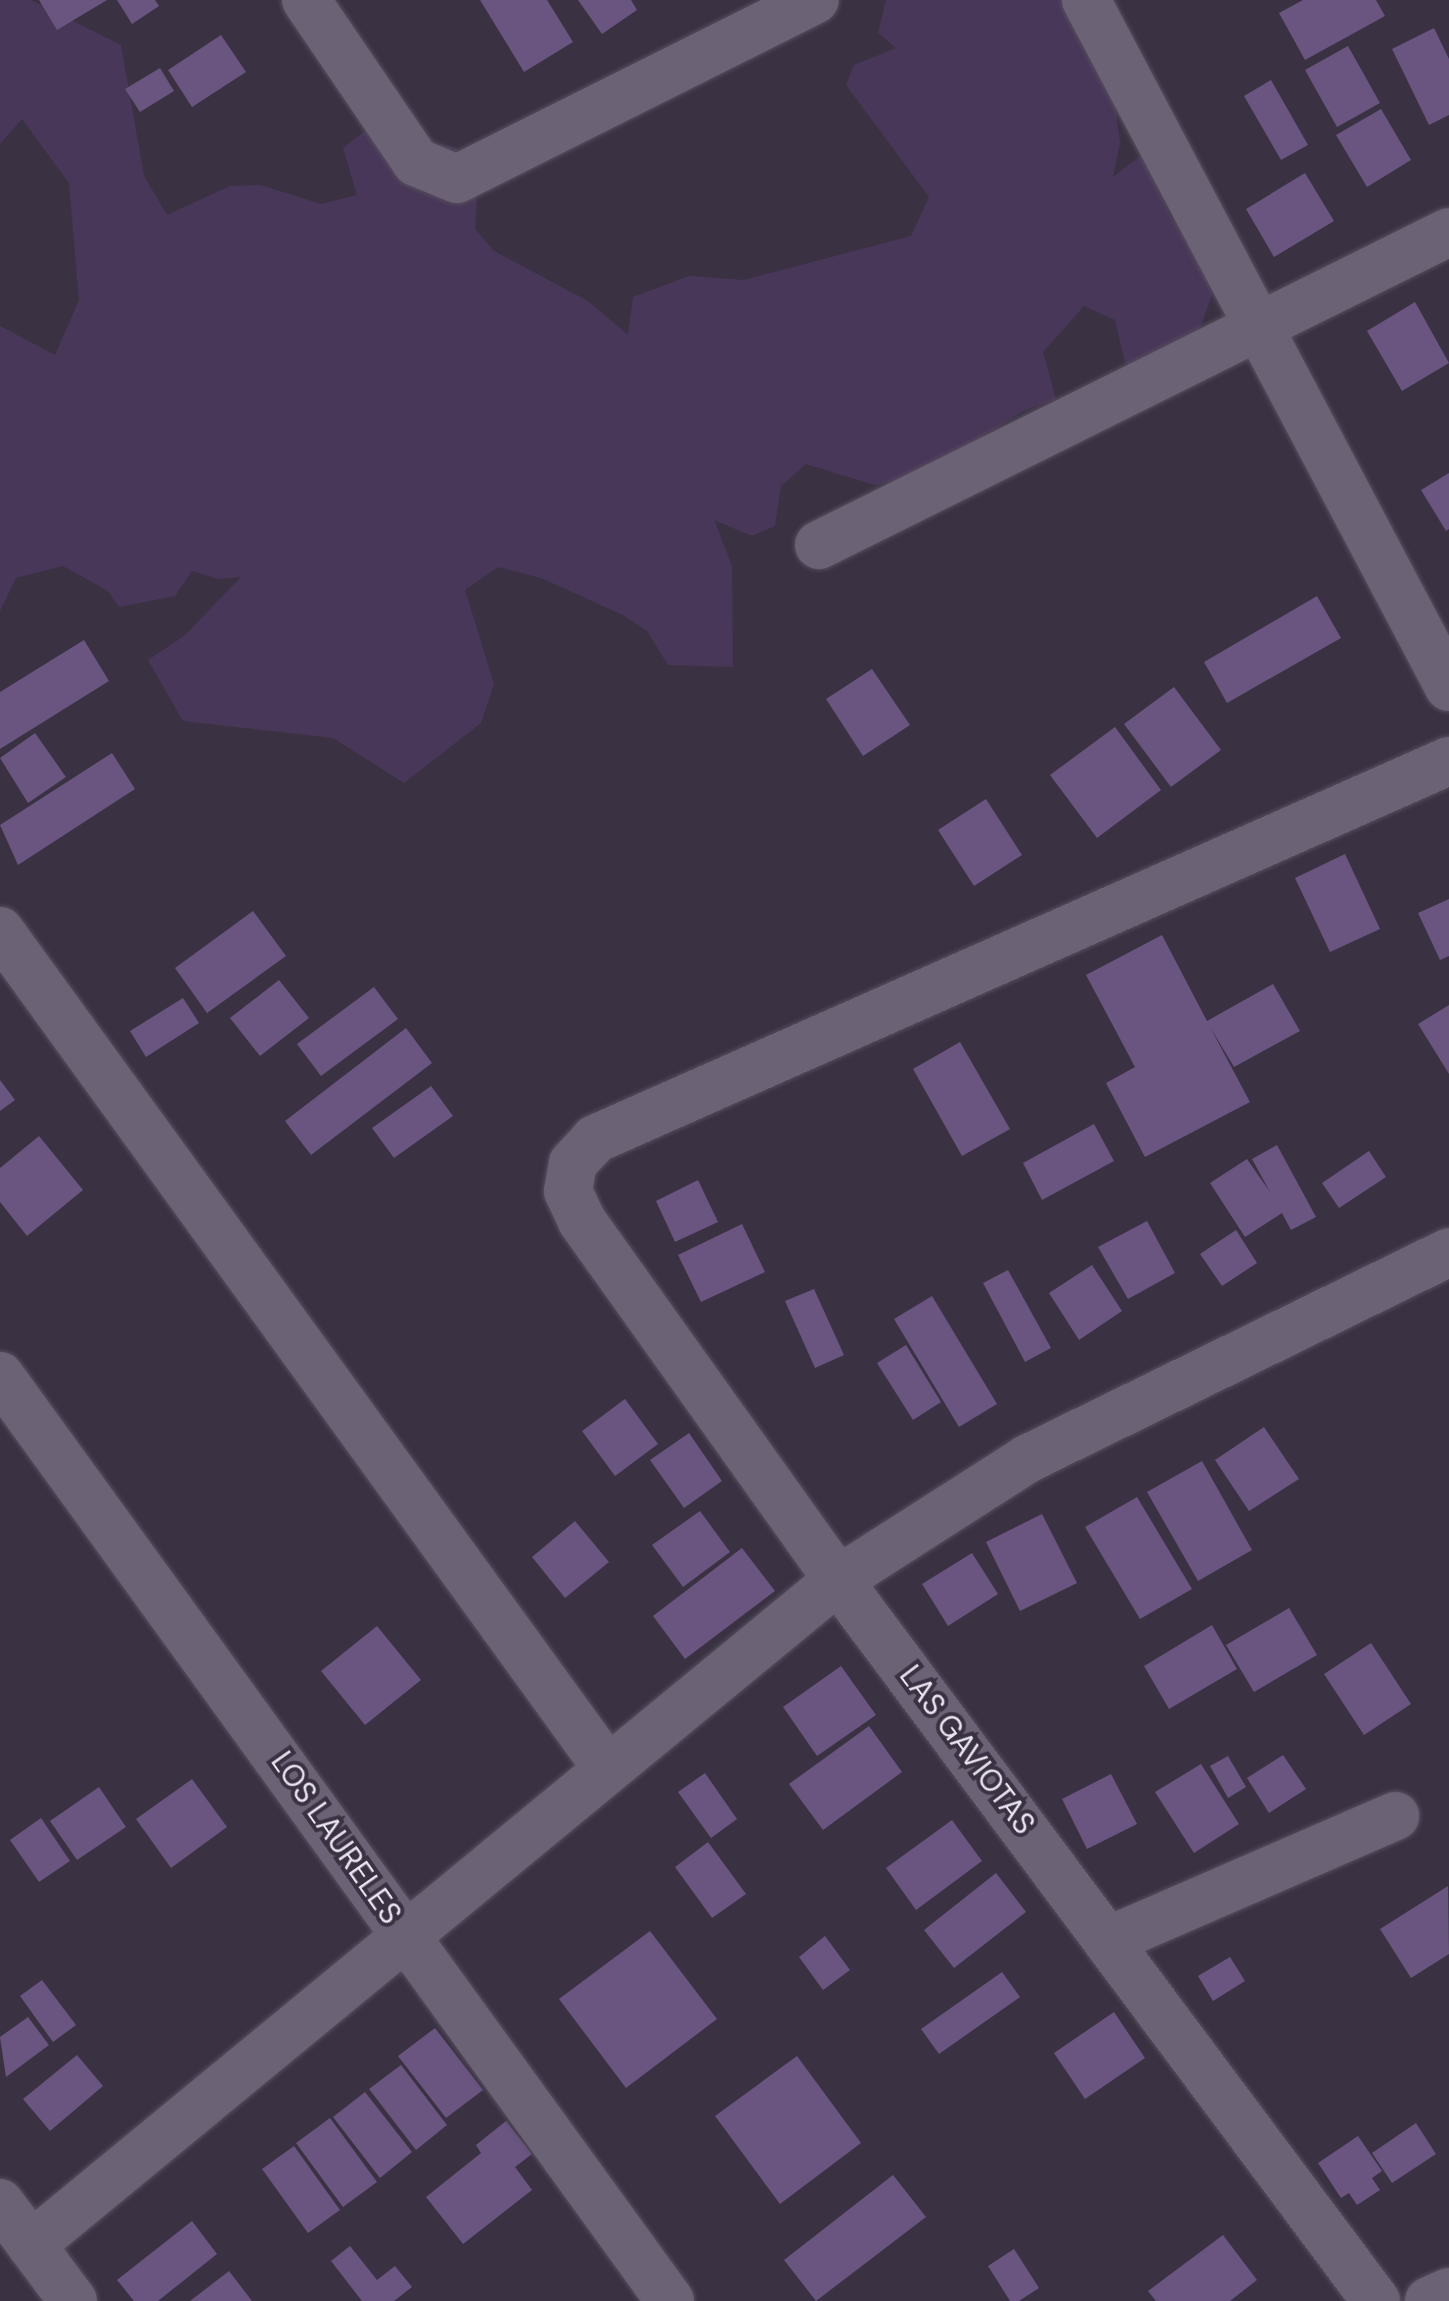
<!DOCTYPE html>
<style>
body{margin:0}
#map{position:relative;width:1449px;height:2301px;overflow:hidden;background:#3a3243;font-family:"DM Sans",sans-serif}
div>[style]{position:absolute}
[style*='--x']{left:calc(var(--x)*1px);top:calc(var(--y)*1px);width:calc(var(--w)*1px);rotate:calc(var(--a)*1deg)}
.green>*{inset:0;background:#493759}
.building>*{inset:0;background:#6a5480}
.roads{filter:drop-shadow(0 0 2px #564e5d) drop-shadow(0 0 2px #564e5d)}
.minor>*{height:48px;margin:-24px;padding:0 24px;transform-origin:24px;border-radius:24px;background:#6b6275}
span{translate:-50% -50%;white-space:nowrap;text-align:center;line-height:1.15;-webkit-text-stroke:8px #3a3243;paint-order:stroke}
.street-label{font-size:30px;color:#ebe6f1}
</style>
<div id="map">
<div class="green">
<div style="clip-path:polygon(0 0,31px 0,121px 45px,144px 176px,167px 215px,230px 186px,260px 185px,321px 204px,357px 195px,343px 148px,370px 127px,457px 148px,478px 183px,475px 229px,494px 251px,588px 301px,628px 335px,633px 297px,689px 276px,744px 280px,911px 236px,929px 197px,846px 85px,854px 65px,896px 48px,878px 33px,886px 0,1075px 0,1111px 73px,1120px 142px,1113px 177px,1141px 155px,1172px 219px,1198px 245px,1212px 295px,1201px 325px,1170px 368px,1129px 380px,1115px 320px,1084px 306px,1043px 352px,1056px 399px,1023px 411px,924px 474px,874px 485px,806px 464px,781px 486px,775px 526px,752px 536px,714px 520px,732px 566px,733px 667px,668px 665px,647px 631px,623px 615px,541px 578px,498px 567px,465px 590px,494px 684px,481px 723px,404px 783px,333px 738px,183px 721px,148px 660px,184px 636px,241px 577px,218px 579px,192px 571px,175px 596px,119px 607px,108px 591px,63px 566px,16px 578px,0 611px,0 326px,55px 355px,79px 300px,69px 183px,22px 119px,0 144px)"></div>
</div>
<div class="building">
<div style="clip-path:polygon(39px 0,107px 0,57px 30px)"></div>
<div style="clip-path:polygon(117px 0,155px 0,159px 6px,132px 24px)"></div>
<div style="clip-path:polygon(480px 0,547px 0,573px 42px,524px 72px)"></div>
<div style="clip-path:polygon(578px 0,631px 0,637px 10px,602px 34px)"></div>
<div style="clip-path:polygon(1303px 0,1376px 0,1385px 16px,1305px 60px,1279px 13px)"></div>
<div style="clip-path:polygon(1434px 28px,1449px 59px,1449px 115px,1429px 125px,1392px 49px)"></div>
<div style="clip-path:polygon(221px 35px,246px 72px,192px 107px,168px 70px)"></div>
<div style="clip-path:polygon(1348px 46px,1380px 103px,1337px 127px,1305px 70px)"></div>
<div style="clip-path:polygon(160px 68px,174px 91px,140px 112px,125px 89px)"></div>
<div style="clip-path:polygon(1271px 80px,1308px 145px,1281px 160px,1244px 96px)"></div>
<div style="clip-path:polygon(1381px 109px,1411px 160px,1367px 187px,1336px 135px)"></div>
<div style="clip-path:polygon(1305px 173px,1334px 221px,1274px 257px,1246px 209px)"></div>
<div style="clip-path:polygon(1415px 302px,1449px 363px,1402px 391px,1367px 331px)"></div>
<div style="clip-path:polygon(1449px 473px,1449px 529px,1446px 531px,1421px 490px)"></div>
<div style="clip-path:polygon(1317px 596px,1341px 638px,1227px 703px,1204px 662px)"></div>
<div style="clip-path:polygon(84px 640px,109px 681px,0 749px,0 692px)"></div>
<div style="clip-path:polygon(872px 669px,910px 725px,863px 756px,826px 699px)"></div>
<div style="clip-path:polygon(1174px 687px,1221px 750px,1171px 787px,1124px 724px)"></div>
<div style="clip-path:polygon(1115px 727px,1161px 790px,1097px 838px,1050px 775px)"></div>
<div style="clip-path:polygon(35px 733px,66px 777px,28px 803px,0 758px)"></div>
<div style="clip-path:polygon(112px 753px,135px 789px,18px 865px,0 825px)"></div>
<div style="clip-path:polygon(986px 799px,1022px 855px,974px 886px,938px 830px)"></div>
<div style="clip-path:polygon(1345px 854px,1380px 929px,1330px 952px,1295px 878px)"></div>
<div style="clip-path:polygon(1449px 899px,1449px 956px,1440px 960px,1418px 913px)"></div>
<div style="clip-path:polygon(253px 911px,286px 956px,207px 1013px,175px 968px)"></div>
<div style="clip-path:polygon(1162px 935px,1207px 1021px,1273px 984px,1300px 1031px,1234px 1067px,1210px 1027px,1250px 1102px,1145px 1157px,1106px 1083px,1135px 1067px,1086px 975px)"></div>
<div style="clip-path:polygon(279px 980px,309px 1018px,260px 1056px,230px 1018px)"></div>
<div style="clip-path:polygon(374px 987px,398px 1019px,321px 1076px,297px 1044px)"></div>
<div style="clip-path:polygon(183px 998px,199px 1023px,146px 1057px,130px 1031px)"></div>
<div style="clip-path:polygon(1449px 1005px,1449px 1074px,1418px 1024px)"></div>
<div style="clip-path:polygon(406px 1028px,432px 1063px,311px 1155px,285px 1121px)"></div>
<div style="clip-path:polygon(960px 1042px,1010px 1129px,962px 1156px,913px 1069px)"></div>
<div style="clip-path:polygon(0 1080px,15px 1100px,0 1111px)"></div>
<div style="clip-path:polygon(431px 1086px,453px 1116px,394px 1158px,372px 1128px)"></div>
<div style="clip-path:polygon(1094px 1124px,1114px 1161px,1042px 1200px,1023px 1163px)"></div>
<div style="clip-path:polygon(39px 1136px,83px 1190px,27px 1236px,0 1202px,0 1168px)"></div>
<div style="clip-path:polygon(1277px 1145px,1316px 1217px,1291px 1230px,1282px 1213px,1245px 1237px,1210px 1183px,1247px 1159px,1270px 1192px,1252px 1159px)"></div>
<div style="clip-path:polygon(1369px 1151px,1386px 1177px,1339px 1208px,1322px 1183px)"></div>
<div style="clip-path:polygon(698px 1180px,718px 1222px,675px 1242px,656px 1201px)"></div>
<div style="clip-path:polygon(1147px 1221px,1175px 1273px,1128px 1299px,1098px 1247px)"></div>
<div style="clip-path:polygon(742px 1224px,765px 1272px,701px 1302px,678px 1255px)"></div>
<div style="clip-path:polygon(1236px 1230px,1257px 1263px,1222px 1286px,1200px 1254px)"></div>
<div style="clip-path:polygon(1092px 1265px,1122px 1311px,1079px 1340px,1049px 1293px)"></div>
<div style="clip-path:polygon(1008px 1270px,1051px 1348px,1025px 1362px,983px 1283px)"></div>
<div style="clip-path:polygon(814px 1289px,844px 1355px,815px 1368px,785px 1301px)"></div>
<div style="clip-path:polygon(932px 1296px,997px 1404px,959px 1427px,894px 1319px)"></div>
<div style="clip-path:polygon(906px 1345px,941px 1402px,913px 1420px,877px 1363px)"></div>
<div style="clip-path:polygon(625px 1399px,658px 1444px,615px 1476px,582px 1431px)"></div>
<div style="clip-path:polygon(1264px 1427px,1299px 1479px,1249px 1511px,1215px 1460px)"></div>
<div style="clip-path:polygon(689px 1433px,722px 1481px,684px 1508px,650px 1460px)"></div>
<div style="clip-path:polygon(1202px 1461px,1252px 1550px,1198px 1581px,1147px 1492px)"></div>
<div style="clip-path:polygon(1137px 1497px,1192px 1589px,1140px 1619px,1085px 1527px)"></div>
<div style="clip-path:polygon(700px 1511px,730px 1552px,683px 1587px,652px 1545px)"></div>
<div style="clip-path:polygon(1042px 1514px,1077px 1583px,1020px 1611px,986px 1542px)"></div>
<div style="clip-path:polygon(575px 1521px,609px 1562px,565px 1598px,532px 1557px)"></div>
<div style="clip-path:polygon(742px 1548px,775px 1591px,685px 1659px,653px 1616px)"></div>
<div style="clip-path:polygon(972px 1553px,998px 1594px,948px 1626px,922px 1584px)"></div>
<div style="clip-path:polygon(1289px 1608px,1317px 1655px,1254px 1692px,1226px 1645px)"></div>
<div style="clip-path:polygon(1212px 1625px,1237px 1669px,1169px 1709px,1144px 1666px)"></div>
<div style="clip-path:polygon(377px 1626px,421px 1680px,365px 1725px,321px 1671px)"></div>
<div style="clip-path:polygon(1371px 1643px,1411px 1704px,1364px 1735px,1324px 1674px)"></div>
<div style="clip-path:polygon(841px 1666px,876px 1715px,817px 1756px,783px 1707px)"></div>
<div style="clip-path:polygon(869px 1726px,902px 1772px,823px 1830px,789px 1784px)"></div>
<div style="clip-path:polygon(1283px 1755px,1306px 1789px,1269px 1813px,1247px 1778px)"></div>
<div style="clip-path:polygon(1228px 1756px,1246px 1787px,1228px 1798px,1210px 1766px)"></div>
<div style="clip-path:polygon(1201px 1764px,1239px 1824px,1194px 1853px,1155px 1792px)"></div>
<div style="clip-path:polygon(705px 1773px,737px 1819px,711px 1838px,678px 1792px)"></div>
<div style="clip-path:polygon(1111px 1774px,1137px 1824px,1087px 1849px,1062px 1799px)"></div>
<div style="clip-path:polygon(192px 1779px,227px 1827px,171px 1868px,136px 1819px)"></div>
<div style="clip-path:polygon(99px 1787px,126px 1827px,77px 1860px,50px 1821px)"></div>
<div style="clip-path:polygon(41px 1818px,70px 1861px,39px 1882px,10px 1840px)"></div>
<div style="clip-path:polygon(952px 1820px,982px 1861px,916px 1910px,886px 1868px)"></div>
<div style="clip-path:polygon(708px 1842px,746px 1894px,712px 1918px,675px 1867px)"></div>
<div style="clip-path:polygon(996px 1873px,1026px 1912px,954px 1968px,924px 1930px)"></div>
<div style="clip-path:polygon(1448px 1886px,1449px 1954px,1411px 1978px,1380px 1929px)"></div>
<div style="clip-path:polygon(650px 1931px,717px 2019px,626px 2088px,559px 1999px)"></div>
<div style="clip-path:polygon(825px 1936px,850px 1970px,823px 1990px,799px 1957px)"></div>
<div style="clip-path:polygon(1230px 1957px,1245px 1981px,1213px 2001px,1198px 1976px)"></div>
<div style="clip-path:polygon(1002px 1972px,1020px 1997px,939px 2054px,921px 2029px)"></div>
<div style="clip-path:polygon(42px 1980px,76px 2025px,53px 2042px,20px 1996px)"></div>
<div style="clip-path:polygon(1114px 2012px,1145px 2058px,1085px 2099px,1054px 2053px)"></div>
<div style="clip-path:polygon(28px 2017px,49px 2045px,6px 2077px,0 2037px)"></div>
<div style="clip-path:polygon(435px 2028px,483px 2090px,446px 2118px,398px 2056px)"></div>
<div style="clip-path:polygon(77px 2055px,103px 2086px,50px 2131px,23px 2099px)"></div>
<div style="clip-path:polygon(797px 2056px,861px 2143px,780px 2204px,715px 2116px)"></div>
<div style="clip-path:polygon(401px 2065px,447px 2125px,416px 2150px,369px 2089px)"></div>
<div style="clip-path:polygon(365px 2092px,412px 2152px,380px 2178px,333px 2117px)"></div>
<div style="clip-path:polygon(330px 2118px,377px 2182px,343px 2207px,296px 2143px)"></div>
<div style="clip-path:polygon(506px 2121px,532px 2154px,515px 2167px,532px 2190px,463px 2244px,426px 2197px,481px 2153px,476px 2145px)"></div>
<div style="clip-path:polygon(1416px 2123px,1436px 2154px,1392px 2183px,1372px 2153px)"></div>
<div style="clip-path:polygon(1358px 2136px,1382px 2171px,1372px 2178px,1380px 2190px,1357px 2205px,1349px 2193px,1341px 2198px,1318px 2163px)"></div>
<div style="clip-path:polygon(294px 2146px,340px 2210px,308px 2233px,262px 2169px)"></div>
<div style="clip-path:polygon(893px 2175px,926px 2217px,816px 2301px,784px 2260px)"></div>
<div style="clip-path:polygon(192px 2221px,217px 2254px,158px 2301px,134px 2301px,117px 2280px)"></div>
<div style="clip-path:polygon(1223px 2235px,1257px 2280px,1230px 2301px,1156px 2301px,1148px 2291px)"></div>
<div style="clip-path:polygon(350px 2246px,377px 2280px,395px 2266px,412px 2287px,394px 2301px,362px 2301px,331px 2261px)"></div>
<div style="clip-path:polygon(1014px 2249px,1039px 2288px,1019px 2301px,1010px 2301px,988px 2266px)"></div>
<div style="clip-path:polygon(229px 2271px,252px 2301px,190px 2301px)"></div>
</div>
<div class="roads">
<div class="minor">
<div style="--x:306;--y:0;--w:196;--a:55.8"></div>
<div style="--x:416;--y:162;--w:44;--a:22.5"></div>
<div style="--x:457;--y:179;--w:400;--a:-26.6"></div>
<div style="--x:1086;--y:0;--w:777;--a:62.15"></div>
<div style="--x:819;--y:545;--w:703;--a:-26.42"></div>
<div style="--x:0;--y:931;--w:1034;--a:54.05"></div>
<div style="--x:0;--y:1376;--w:1142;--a:54.08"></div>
<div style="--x:1110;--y:1940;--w:311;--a:-23.5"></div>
<div style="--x:0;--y:2203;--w:122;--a:53.3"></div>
<div style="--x:31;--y:2245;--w:1046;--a:-39.49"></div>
<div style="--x:838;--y:1580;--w:224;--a:-32.6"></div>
<div style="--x:1027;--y:1459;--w:470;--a:-26.1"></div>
<div style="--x:1376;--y:2301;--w:900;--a:-126.73"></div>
<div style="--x:838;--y:1580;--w:441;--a:-125.5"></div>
<div style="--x:582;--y:1221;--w:33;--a:-115"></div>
<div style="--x:568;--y:1191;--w:28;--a:-80"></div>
<div style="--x:573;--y:1163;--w:33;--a:-47"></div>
<div style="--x:595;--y:1139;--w:934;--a:-23.88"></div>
<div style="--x:1429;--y:2301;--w:22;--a:-24"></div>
</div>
</div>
<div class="street-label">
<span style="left:967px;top:1750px;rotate:53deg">LAS GAVIOTAS</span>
<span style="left:336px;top:1838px;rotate:55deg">LOS LAURELES</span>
</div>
</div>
